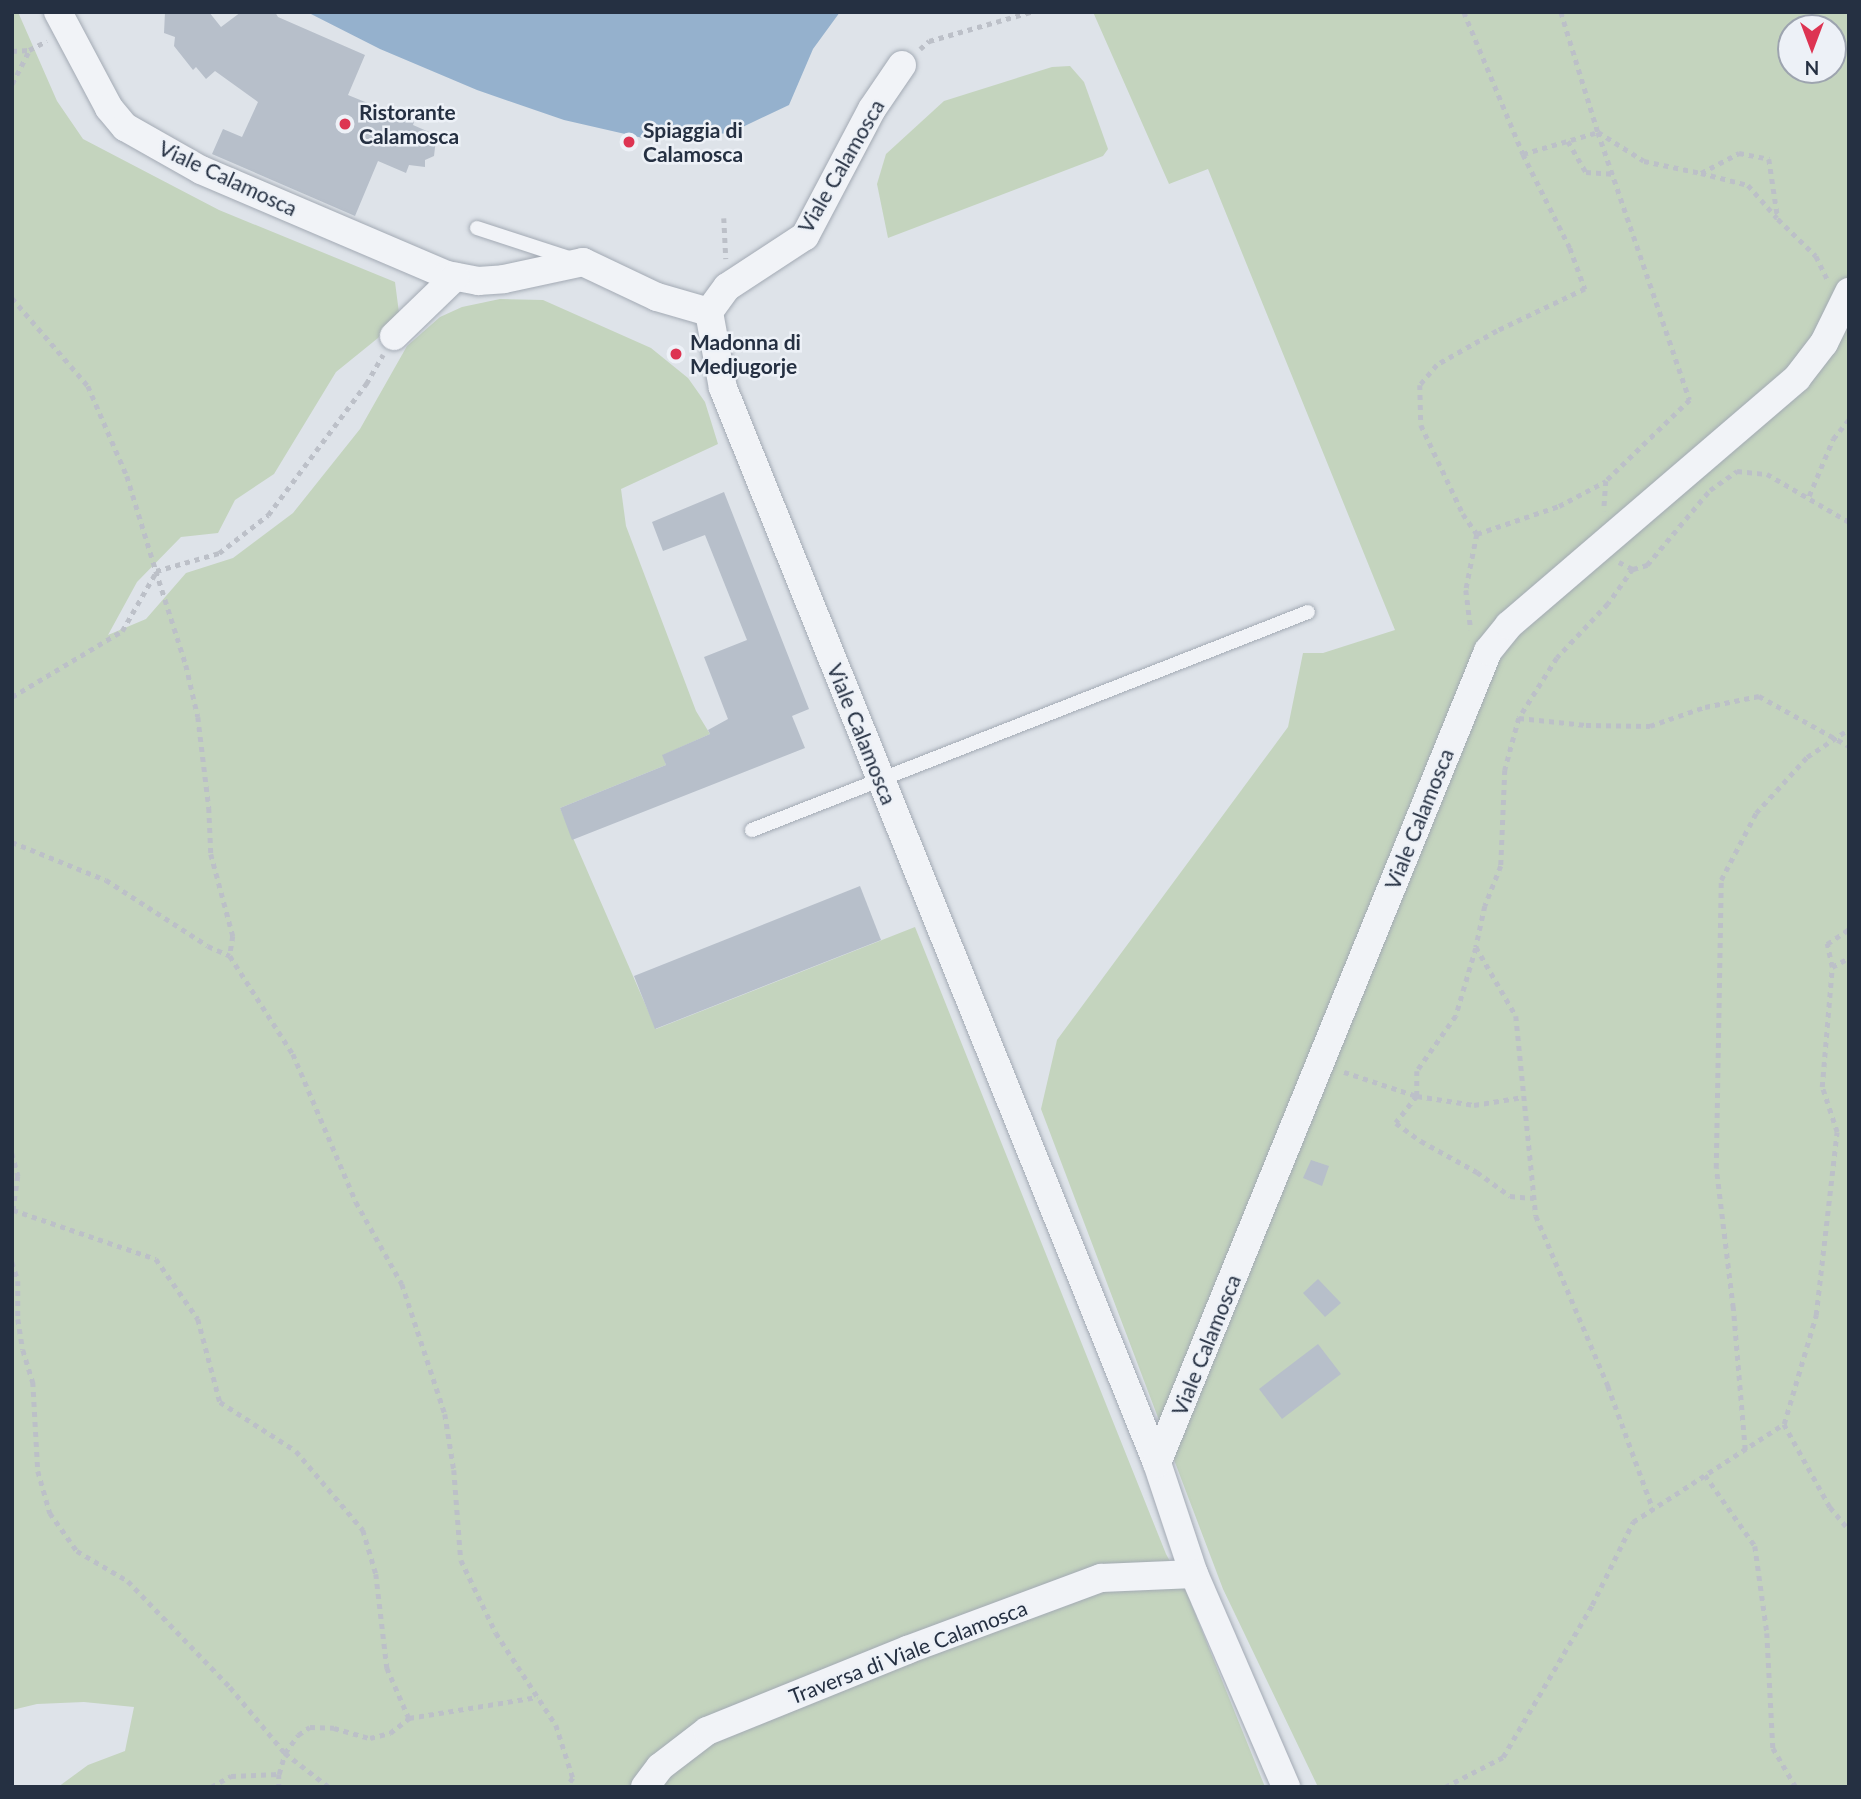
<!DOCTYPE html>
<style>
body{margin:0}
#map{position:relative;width:1861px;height:1799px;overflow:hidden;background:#dee3e9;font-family:Lato,sans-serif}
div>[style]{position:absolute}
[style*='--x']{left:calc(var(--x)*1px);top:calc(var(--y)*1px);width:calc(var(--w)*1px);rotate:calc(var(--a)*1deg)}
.green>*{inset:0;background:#c4d4be}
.water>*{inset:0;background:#95b1cd}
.building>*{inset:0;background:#b7bfca}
.path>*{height:4.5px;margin-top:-2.25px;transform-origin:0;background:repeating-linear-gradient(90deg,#bcc0c8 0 5px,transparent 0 10px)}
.roads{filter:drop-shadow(0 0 2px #a3aab4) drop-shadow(0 0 2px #a3aab4)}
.lane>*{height:14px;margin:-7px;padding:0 7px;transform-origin:7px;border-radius:7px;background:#f1f3f7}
.street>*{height:28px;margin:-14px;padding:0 14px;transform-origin:14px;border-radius:14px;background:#f1f3f7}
.dots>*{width:19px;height:19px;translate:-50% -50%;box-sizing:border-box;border:4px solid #edf1f7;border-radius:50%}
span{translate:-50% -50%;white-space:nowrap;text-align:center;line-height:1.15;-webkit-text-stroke:5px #edf1f7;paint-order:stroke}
.poi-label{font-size:21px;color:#253042;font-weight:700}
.left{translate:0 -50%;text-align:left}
.street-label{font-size:21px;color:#253042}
.frame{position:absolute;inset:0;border:14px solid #253042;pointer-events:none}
.north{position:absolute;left:1777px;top:14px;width:70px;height:70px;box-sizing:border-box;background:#edf1f7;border:2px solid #9da4af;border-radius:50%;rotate:180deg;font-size:19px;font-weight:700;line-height:28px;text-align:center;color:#253042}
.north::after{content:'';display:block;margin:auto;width:24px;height:32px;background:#dd3452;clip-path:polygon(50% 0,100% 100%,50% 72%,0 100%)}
</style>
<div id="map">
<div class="green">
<div style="clip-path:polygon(12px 12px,18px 12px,57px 101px,83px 139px,219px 210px,395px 282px,399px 313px,378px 338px,336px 372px,274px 474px,235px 500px,218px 533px,181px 537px,137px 582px,108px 635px,146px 619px,186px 573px,233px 558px,293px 513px,360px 429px,407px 346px,440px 317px,462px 307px,500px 299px,543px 300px,651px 348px,688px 378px,705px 402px,718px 444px,621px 489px,626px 526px,696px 711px,710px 734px,663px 755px,666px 765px,560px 808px,656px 1029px,915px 927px,1166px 1554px,1186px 1591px,1265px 1787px,58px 1787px,88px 1765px,125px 1751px,134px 1707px,84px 1702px,37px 1704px,12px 1710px)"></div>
<div style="clip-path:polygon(evenodd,1093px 12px,1849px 12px,1849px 1787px,1318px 1787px,1223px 1589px,1041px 1109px,1057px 1040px,1288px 727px,1303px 653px,1323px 653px,1395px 630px,1208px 169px,1169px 184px,1093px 12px,1791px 28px,1833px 28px,1833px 70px,1791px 70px,1791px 28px)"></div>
<div style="clip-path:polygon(1070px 66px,1084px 82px,1108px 149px,1103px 156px,888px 238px,877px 184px,886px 154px,944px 101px,1052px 67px)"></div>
</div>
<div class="water">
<div style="clip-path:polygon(307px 12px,840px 12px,813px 49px,789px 105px,730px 133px,647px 139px,564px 120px,477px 90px,380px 49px)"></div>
</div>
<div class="building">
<div style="clip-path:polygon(165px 12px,209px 12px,221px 27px,241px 12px,275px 12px,278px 17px,365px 55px,348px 95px,414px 122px,413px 125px,429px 132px,436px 139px,434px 156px,425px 160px,425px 167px,409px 165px,406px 173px,378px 161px,355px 216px,212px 154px,223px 129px,242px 137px,258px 102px,215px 71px,206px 79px,196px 67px,193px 70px,174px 46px,175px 37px,164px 33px)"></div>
<div style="clip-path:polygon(724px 492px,809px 709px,792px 716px,805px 748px,572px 840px,560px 808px,666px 765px,662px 755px,710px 734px,708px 730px,728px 719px,704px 657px,747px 640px,705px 535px,663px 551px,652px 522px)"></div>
<div style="clip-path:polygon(860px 886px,881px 940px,655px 1029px,634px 976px)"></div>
<div style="clip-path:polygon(1311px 1160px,1329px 1166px,1322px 1186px,1303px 1178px)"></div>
<div style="clip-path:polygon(1318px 1279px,1341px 1303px,1325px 1317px,1303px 1293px)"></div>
<div style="clip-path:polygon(1318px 1344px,1341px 1374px,1282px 1419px,1259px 1389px)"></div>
</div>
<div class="path">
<div style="--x:1464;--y:12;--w:154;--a:67.4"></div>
<div style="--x:1523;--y:154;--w:105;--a:63.4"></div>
<div style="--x:1570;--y:248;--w:44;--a:69.9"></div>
<div style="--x:1585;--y:289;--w:98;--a:154.5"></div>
<div style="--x:1497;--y:331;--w:69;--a:150.5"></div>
<div style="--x:1437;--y:365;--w:26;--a:130"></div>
<div style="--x:1420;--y:385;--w:40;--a:88.6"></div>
<div style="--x:1421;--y:425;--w:98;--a:64.7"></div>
<div style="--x:1463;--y:514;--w:24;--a:55"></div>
<div style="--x:1477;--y:534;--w:57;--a:101.1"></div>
<div style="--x:1466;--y:590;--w:40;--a:82.9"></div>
<div style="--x:1561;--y:12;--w:126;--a:72.9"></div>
<div style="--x:1598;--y:132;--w:283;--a:71.1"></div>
<div style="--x:1690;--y:400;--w:117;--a:136"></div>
<div style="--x:1606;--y:481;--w:30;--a:94"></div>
<div style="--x:920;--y:49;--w:12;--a:-42"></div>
<div style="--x:929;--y:41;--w:106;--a:-15.9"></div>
<div style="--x:12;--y:51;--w:17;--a:-3"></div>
<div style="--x:12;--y:84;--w:38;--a:-63"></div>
<div style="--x:29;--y:50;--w:20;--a:-27"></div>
<div style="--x:1568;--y:141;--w:36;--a:60"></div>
<div style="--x:1586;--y:172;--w:26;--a:4"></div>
<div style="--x:1523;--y:154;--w:78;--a:-16.3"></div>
<div style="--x:1598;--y:132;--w:54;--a:32.2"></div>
<div style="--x:1644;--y:161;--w:58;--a:11.9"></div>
<div style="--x:1701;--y:173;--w:43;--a:-27.8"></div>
<div style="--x:1739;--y:153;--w:31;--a:11"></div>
<div style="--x:1769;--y:159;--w:61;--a:81.5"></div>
<div style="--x:1778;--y:219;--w:53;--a:44.2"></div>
<div style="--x:1816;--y:256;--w:28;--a:64"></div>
<div style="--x:1701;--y:173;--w:49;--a:14.3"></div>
<div style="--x:1748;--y:185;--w:44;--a:48.7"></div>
<div style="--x:724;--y:218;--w:41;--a:87.2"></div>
<div style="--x:12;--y:298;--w:116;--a:49.2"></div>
<div style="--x:88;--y:386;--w:98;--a:66.6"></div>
<div style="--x:127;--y:476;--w:99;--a:73"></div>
<div style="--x:156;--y:571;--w:66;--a:-15.9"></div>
<div style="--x:219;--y:553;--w:62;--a:-37.8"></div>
<div style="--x:268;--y:515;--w:164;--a:-53.2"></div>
<div style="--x:366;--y:384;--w:34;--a:-60"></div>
<div style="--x:1809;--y:496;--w:62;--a:-67.2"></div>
<div style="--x:1833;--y:439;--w:26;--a:-51"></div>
<div style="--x:1477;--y:534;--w:87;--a:-18.9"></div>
<div style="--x:1559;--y:506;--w:53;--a:-28"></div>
<div style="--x:1619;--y:562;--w:16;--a:27"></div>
<div style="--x:1633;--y:569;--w:15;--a:-16"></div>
<div style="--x:1647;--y:565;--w:98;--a:-50"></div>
<div style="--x:1710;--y:490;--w:33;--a:-35"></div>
<div style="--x:1737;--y:471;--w:30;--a:6"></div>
<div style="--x:1767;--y:474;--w:95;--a:30.3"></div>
<div style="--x:1633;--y:569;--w:43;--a:125.5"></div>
<div style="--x:1608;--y:604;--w:74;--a:133.4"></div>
<div style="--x:1557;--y:658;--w:71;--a:122.3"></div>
<div style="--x:1519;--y:718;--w:54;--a:105.1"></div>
<div style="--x:1505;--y:770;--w:96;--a:92.4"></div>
<div style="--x:1501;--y:866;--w:43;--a:111.8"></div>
<div style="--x:1485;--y:906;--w:42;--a:102.4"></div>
<div style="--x:1476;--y:947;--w:80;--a:59.9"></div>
<div style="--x:1516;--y:1016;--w:201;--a:84.3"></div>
<div style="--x:1536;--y:1216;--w:185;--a:67"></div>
<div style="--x:1608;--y:1386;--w:131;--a:69.9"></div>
<div style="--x:156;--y:571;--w:99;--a:72.3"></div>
<div style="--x:186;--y:665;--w:53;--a:77"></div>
<div style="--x:198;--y:717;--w:92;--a:83.1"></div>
<div style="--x:209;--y:808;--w:46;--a:87.5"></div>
<div style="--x:211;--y:854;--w:85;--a:75"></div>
<div style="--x:233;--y:936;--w:20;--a:99"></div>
<div style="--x:230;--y:956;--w:117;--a:57.3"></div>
<div style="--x:293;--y:1054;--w:161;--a:66.9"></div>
<div style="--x:356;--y:1202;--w:94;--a:60.7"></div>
<div style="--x:402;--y:1284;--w:137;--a:71.7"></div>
<div style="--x:445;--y:1414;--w:57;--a:80.9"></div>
<div style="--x:454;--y:1470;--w:90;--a:85.6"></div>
<div style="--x:461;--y:1560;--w:81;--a:64.4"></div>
<div style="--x:496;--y:1633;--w:110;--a:56.9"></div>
<div style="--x:556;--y:1725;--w:56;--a:72.2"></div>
<div style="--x:573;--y:1778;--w:11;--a:124"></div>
<div style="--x:12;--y:697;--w:128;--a:-31"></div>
<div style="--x:122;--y:631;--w:68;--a:-60"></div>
<div style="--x:1519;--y:718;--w:67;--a:6"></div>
<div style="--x:1586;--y:725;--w:64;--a:0.9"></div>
<div style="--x:1650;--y:726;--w:58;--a:-19.1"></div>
<div style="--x:1705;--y:707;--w:55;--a:-11.5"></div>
<div style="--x:1759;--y:696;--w:103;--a:29.1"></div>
<div style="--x:12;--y:842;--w:101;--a:22"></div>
<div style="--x:106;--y:880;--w:121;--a:32.9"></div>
<div style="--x:208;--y:946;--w:24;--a:24"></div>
<div style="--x:1476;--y:948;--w:71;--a:106.4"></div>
<div style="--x:1456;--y:1016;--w:67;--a:125.3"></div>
<div style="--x:1417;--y:1071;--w:25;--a:90"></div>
<div style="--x:1417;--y:1096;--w:34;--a:128"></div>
<div style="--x:1396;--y:1123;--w:31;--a:36"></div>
<div style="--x:1421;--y:1141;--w:64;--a:29"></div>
<div style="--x:1477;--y:1172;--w:41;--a:36"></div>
<div style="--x:1510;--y:1196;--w:24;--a:5"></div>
<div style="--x:1832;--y:967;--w:19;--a:-28"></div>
<div style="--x:1344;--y:1072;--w:77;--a:18.2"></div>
<div style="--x:1417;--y:1096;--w:58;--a:9"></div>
<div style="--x:1474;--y:1105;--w:50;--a:-9.3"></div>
<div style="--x:12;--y:1153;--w:24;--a:75"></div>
<div style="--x:18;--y:1176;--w:34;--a:98"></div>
<div style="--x:13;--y:1210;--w:151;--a:18.9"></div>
<div style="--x:156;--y:1259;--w:73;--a:55"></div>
<div style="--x:198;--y:1319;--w:86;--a:75.2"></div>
<div style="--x:220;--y:1402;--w:90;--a:32.8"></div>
<div style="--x:296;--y:1451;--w:104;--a:49.7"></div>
<div style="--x:363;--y:1530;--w:46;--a:73.5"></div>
<div style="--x:376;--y:1574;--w:95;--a:83.3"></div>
<div style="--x:387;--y:1668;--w:55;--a:66.3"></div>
<div style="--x:12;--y:1262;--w:20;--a:72"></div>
<div style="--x:18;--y:1281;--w:38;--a:90"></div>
<div style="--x:18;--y:1319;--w:31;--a:81"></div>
<div style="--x:23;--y:1350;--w:34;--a:73"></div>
<div style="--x:33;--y:1382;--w:89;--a:86.8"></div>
<div style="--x:38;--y:1471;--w:44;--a:74.1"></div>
<div style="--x:50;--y:1513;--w:47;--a:54.6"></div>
<div style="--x:77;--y:1551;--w:59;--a:30.5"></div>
<div style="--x:128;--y:1581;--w:147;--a:46.1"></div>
<div style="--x:230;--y:1687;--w:86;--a:50.2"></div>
<div style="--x:285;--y:1753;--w:56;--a:37.7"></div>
<div style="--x:1784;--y:1424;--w:95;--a:61"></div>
<div style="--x:1830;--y:1507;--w:30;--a:50"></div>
<div style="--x:1745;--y:1450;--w:143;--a:-94.8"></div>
<div style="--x:1733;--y:1308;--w:141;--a:-96.9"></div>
<div style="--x:1716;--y:1168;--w:288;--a:-89"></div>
<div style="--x:1721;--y:880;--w:76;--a:-62.4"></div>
<div style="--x:1756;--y:813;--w:76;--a:-47.7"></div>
<div style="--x:1807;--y:757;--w:50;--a:-33.7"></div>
<div style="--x:1705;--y:1475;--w:87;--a:54.8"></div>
<div style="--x:1755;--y:1546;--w:88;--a:82.1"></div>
<div style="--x:1767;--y:1633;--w:115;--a:87"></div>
<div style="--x:1773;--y:1748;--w:45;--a:59.5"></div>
<div style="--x:279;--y:1774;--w:13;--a:90"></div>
<div style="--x:211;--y:1787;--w:23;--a:-29"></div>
<div style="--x:231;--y:1776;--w:48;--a:-2.4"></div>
<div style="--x:279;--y:1774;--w:22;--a:-74"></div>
<div style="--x:285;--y:1753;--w:22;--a:-54"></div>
<div style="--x:298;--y:1735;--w:14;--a:-34"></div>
<div style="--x:310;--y:1727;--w:24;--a:2"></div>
<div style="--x:334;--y:1728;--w:37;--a:16"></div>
<div style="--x:370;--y:1738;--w:21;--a:-14"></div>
<div style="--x:390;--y:1733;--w:24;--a:-38"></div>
<div style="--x:409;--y:1718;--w:130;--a:-9.3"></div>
<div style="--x:1445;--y:1787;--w:65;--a:-27.3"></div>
<div style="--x:1503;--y:1757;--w:176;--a:-59.6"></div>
<div style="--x:1592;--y:1605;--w:93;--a:-63.7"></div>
<div style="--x:1633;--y:1522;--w:180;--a:-33"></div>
<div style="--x:1784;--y:1424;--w:114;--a:-73.6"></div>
<div style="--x:1816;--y:1315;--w:184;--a:-83.5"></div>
<div style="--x:1837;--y:1132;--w:47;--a:-108.4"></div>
<div style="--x:1822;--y:1087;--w:120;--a:-85.2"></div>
<div style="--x:1832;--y:967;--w:24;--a:-102"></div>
<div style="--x:1827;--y:944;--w:27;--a:-34"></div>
</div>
<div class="roads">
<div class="lane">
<div style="--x:477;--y:228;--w:100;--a:18.1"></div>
<div style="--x:752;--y:830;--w:597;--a:-21.41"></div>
</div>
<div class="street">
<div style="--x:58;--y:12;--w:109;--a:62"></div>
<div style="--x:109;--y:108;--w:25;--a:50"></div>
<div style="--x:125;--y:127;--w:87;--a:29.5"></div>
<div style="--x:201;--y:170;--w:267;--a:23.1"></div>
<div style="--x:447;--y:275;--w:32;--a:11"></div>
<div style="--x:478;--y:281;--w:26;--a:-4"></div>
<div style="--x:504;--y:279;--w:81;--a:-12.1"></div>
<div style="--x:583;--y:262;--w:82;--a:25.3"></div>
<div style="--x:657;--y:297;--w:54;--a:16.1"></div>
<div style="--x:902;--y:65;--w:53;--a:124.3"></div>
<div style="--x:872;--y:109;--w:144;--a:117.8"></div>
<div style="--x:805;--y:236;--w:93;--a:146.8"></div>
<div style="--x:727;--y:287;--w:31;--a:126"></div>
<div style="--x:709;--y:312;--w:77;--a:79.6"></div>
<div style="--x:723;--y:388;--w:1159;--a:68.02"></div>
<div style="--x:1157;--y:1463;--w:117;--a:71.6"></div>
<div style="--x:1194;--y:1574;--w:232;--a:66.6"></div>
<div style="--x:394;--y:336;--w:85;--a:-44"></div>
<div style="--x:1157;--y:1463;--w:877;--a:-67.82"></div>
<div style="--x:1488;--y:651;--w:33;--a:-51"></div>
<div style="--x:1509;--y:625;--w:379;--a:-40.6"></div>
<div style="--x:1797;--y:378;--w:44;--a:-52.4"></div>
<div style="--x:1824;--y:343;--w:57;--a:-63.9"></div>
<div style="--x:645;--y:1787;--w:25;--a:-53"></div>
<div style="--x:660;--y:1767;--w:59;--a:-37.5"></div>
<div style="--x:707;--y:1731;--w:216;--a:-22"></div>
<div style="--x:907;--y:1650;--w:207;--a:-20.4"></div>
<div style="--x:1101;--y:1578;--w:93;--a:-2.5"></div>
</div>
</div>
<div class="dots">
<div style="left:345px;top:124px;background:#dd3452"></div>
<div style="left:629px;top:142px;background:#dd3452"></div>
<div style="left:676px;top:354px;background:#dd3452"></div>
</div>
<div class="poi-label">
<span class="left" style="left:359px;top:124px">Ristorante<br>Calamosca</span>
<span class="left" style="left:643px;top:142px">Spiaggia di<br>Calamosca</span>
<span class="left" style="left:690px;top:354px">Madonna di<br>Medjugorje</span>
</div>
<div class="street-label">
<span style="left:841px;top:166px;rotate:-60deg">Viale Calamosca</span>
<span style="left:228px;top:178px;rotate:25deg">Viale Calamosca</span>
<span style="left:862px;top:734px;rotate:68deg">Viale Calamosca</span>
<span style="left:1419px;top:819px;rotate:-68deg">Viale Calamosca</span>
<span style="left:1206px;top:1345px;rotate:-68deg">Viale Calamosca</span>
<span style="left:908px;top:1652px;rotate:-21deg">Traversa di Viale Calamosca</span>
</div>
<div class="frame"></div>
<div class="north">N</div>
</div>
